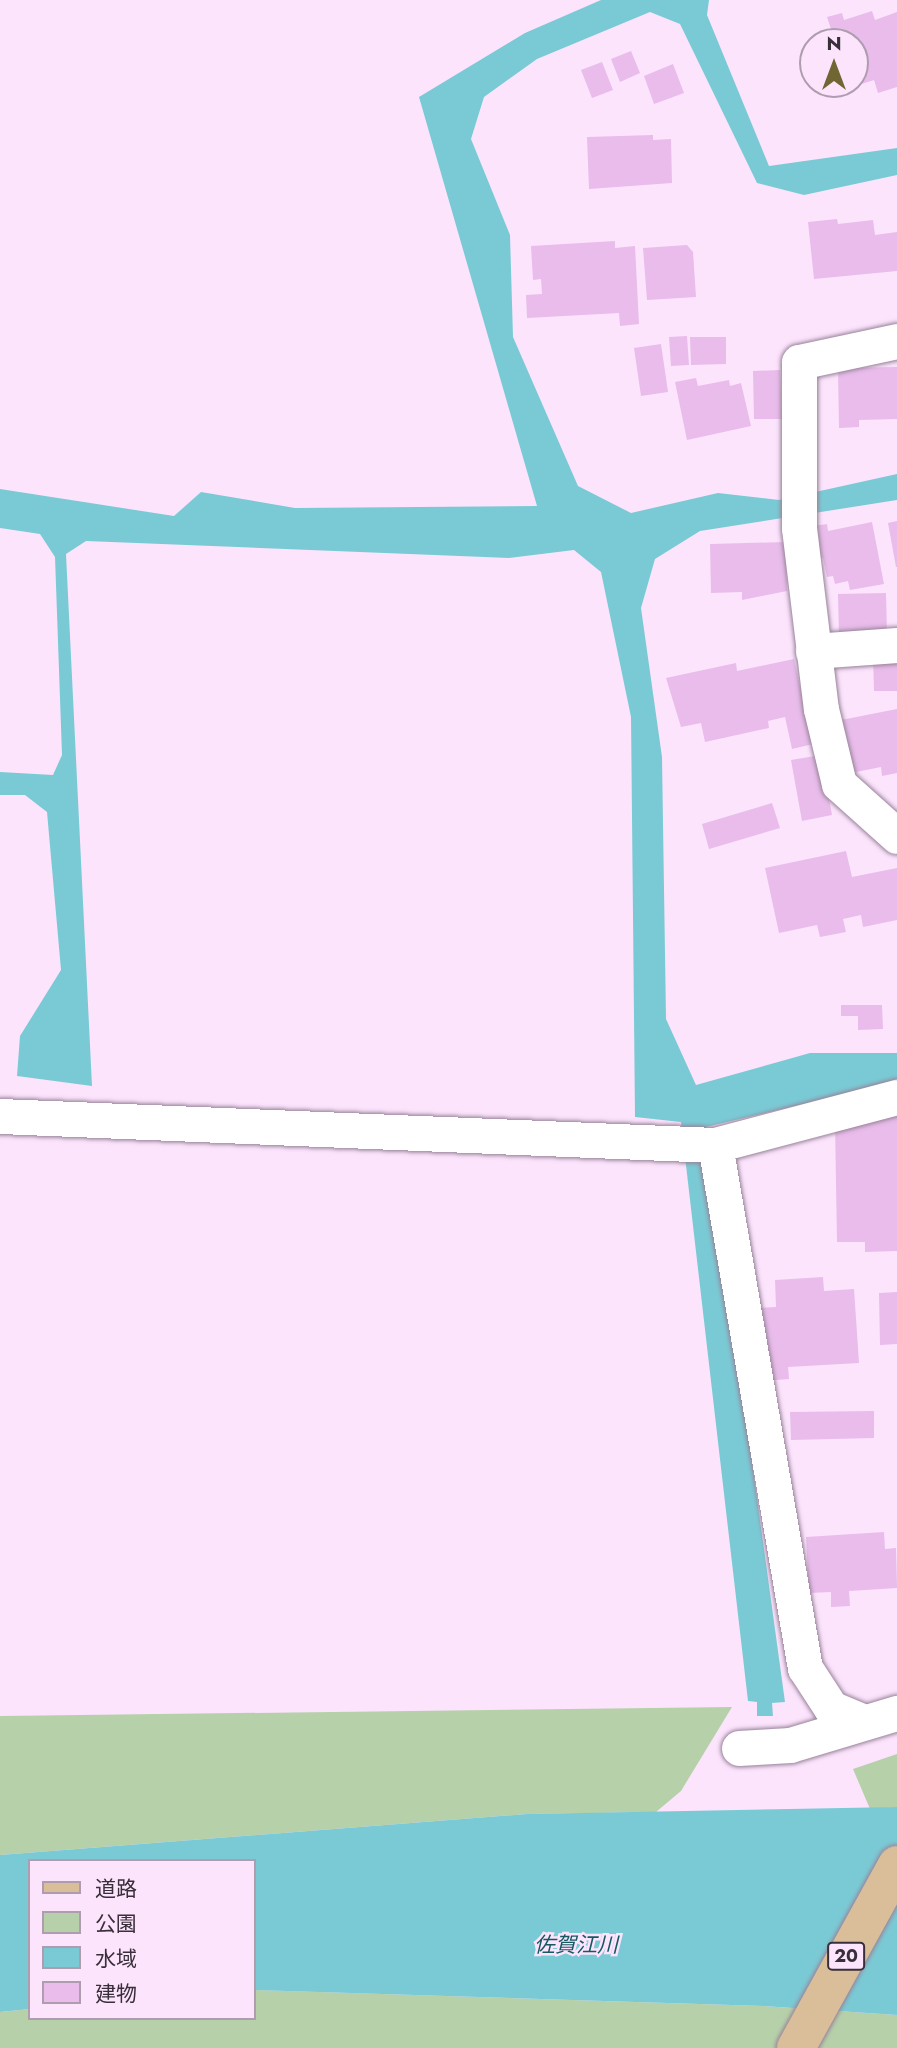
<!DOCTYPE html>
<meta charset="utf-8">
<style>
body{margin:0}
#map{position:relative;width:897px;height:2048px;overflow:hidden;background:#fce4fd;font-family:Jost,"Noto Sans JP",sans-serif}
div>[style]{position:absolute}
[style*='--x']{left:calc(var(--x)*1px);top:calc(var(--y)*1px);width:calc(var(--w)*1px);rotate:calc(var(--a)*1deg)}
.green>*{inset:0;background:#b6d1a9}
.water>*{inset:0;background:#7acad5}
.building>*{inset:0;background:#e9bceb}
.roads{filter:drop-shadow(0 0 2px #988299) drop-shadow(0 0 2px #988299)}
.minor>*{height:35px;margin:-17.5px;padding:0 17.5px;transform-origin:17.5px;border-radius:17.5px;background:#fff}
.major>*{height:38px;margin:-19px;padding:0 19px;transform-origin:19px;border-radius:19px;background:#dabe99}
span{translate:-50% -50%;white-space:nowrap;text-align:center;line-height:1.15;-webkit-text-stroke:5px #fce4fd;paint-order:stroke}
.shield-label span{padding:2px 5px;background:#fce4fd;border:2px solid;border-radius:5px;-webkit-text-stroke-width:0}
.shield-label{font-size:18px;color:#382f39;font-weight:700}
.water-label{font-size:21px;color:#145961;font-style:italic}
.legend{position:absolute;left:28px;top:1859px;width:228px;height:161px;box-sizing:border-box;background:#fce4fd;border:2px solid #ae9caf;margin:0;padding:9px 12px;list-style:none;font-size:21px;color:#382f39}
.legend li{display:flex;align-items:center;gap:14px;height:35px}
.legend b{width:35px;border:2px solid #ae9caf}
.north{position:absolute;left:799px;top:28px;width:70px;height:70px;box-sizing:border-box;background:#fce4fd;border:2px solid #ae9caf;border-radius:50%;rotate:0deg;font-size:19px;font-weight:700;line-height:28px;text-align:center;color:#382f39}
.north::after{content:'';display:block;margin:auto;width:24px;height:32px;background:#706633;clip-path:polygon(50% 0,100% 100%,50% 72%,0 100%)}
</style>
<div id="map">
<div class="green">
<div style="clip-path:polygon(732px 1707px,681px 1791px,656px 1812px,527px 1814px,0 1855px,0 1716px)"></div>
<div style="clip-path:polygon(897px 1754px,897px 1807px,870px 1809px,853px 1769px)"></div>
<div style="clip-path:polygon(256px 1990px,763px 2006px,897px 2015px,897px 2048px,0 2048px,0 2012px,30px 2009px,30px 2018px,254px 2018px)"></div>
</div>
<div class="water">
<div style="clip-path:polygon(601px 0,709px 0,707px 15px,769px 166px,897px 148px,897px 175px,804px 195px,757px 183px,680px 24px,650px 12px,537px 59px,484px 97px,471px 139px,510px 235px,513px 337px,578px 486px,631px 513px,718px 493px,779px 500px,897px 474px,897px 500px,700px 531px,655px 559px,641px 608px,662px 757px,666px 1019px,696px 1085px,810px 1053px,897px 1053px,897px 1082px,706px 1127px,785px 1702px,772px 1703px,773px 1716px,757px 1716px,757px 1702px,748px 1701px,681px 1122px,635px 1117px,631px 717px,601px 572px,574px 550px,509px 558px,86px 541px,66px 554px,92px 1086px,17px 1076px,20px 1036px,61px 970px,47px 812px,25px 795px,0 795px,0 772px,53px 775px,62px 755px,55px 557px,40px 534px,0 528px,0 489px,174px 516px,201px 492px,295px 508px,537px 506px,419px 97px,525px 33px)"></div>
<div style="clip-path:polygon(897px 1807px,897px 2015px,763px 2006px,254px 1990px,254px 1861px,30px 1861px,30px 2009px,0 2012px,0 1855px,527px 1814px)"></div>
</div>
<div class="building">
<div style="clip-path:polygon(872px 11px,875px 20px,897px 12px,897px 87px,878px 93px,874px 80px,842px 90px,840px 84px,855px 84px,855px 42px,827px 42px,825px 34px,832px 32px,827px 17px,842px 13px,844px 20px)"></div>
<div style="clip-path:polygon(631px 51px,640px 73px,620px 82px,611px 59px)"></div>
<div style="clip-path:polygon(602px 62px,613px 90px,592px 98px,581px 70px)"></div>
<div style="clip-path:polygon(673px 64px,684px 93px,654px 104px,644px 76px)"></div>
<div style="clip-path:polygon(653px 135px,653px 140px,671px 139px,672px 183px,589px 189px,587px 137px)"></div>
<div style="clip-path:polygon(837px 219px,838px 224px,873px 220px,875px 235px,897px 232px,897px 271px,814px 279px,808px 222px)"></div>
<div style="clip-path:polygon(615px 241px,615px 248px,635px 246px,639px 324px,620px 326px,619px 313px,527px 318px,526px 295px,542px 294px,541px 279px,533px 280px,531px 246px)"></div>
<div style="clip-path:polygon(687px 245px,693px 252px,696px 297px,647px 300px,643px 248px)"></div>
<div style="clip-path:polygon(687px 336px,689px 365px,671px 366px,669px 337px)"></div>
<div style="clip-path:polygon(690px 337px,726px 337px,726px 364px,691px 365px)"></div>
<div style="clip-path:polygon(661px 344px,668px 392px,641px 396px,634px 348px)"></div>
<div style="clip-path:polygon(897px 367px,897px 419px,859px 420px,859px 427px,839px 428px,838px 368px)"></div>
<div style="clip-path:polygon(780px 370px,782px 419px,754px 419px,753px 371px)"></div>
<div style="clip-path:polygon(696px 378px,698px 386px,729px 380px,730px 386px,741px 383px,751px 426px,687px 440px,675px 382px)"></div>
<div style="clip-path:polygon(897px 521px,897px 567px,896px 567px,888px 523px)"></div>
<div style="clip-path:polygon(872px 522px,884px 584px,850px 590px,848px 581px,835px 584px,833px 576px,827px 577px,823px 558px,819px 558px,813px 526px,827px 524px,828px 531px)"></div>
<div style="clip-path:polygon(786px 542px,787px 591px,742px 600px,742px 592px,711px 593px,710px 544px)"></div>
<div style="clip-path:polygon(886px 593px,887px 634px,839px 635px,838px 594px)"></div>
<div style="clip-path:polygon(873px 655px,897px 655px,897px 691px,874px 691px)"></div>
<div style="clip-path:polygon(794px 659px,813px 744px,792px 749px,785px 717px,768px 721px,769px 728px,705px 742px,701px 723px,681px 727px,666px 678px,736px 663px,737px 671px)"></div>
<div style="clip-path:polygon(897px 709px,897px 773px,882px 776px,881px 767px,851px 773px,841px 720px)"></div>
<div style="clip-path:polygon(821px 755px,832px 815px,802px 821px,791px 760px)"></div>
<div style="clip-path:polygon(772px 803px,780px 828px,709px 849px,702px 824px)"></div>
<div style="clip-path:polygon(846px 851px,852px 877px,897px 868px,897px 920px,863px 927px,861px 915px,843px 919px,846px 932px,820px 937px,817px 925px,779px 933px,765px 868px)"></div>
<div style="clip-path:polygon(841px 1005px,882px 1005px,883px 1029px,858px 1030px,858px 1016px,841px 1016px)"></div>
<div style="clip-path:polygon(897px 1111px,897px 1251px,865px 1252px,865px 1242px,837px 1242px,835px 1123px)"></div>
<div style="clip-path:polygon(823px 1277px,824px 1291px,854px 1289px,859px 1363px,788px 1367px,789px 1379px,763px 1381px,758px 1308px,776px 1307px,775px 1280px)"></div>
<div style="clip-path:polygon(897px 1292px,897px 1344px,880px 1345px,879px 1293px)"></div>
<div style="clip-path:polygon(874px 1411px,874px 1438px,791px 1440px,790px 1412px)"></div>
<div style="clip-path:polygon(884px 1532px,885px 1549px,896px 1548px,897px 1588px,849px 1591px,850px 1606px,831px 1607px,831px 1592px,809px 1593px,806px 1537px)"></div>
</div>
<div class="roads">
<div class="minor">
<div style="--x:897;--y:341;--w:100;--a:167.9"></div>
<div style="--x:799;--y:362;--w:166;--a:90"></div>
<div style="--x:799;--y:528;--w:182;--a:83.1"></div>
<div style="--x:821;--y:709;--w:77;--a:76.5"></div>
<div style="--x:839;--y:784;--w:78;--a:41.9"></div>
<div style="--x:813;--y:651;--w:84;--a:-4.1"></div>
<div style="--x:0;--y:1116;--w:716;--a:2.32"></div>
<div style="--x:715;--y:1145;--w:188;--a:-14.8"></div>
<div style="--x:715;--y:1145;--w:531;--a:80.24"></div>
<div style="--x:805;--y:1668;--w:48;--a:57"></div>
<div style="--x:831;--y:1708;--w:30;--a:23"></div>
<div style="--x:739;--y:1748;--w:51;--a:-3.4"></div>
<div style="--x:790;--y:1745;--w:112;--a:-16.7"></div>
</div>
<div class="major">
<div style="--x:796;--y:2048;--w:209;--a:-61.1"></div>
</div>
</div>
<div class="shield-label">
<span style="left:846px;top:1956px">20</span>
</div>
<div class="water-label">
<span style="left:576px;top:1945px">佐賀江川</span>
</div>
<ul class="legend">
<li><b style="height:9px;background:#dabe99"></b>道路</li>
<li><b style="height:19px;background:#b6d1a9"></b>公園</li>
<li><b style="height:19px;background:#7acad5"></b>水域</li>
<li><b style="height:19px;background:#e9bceb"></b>建物</li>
</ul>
<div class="north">N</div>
</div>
